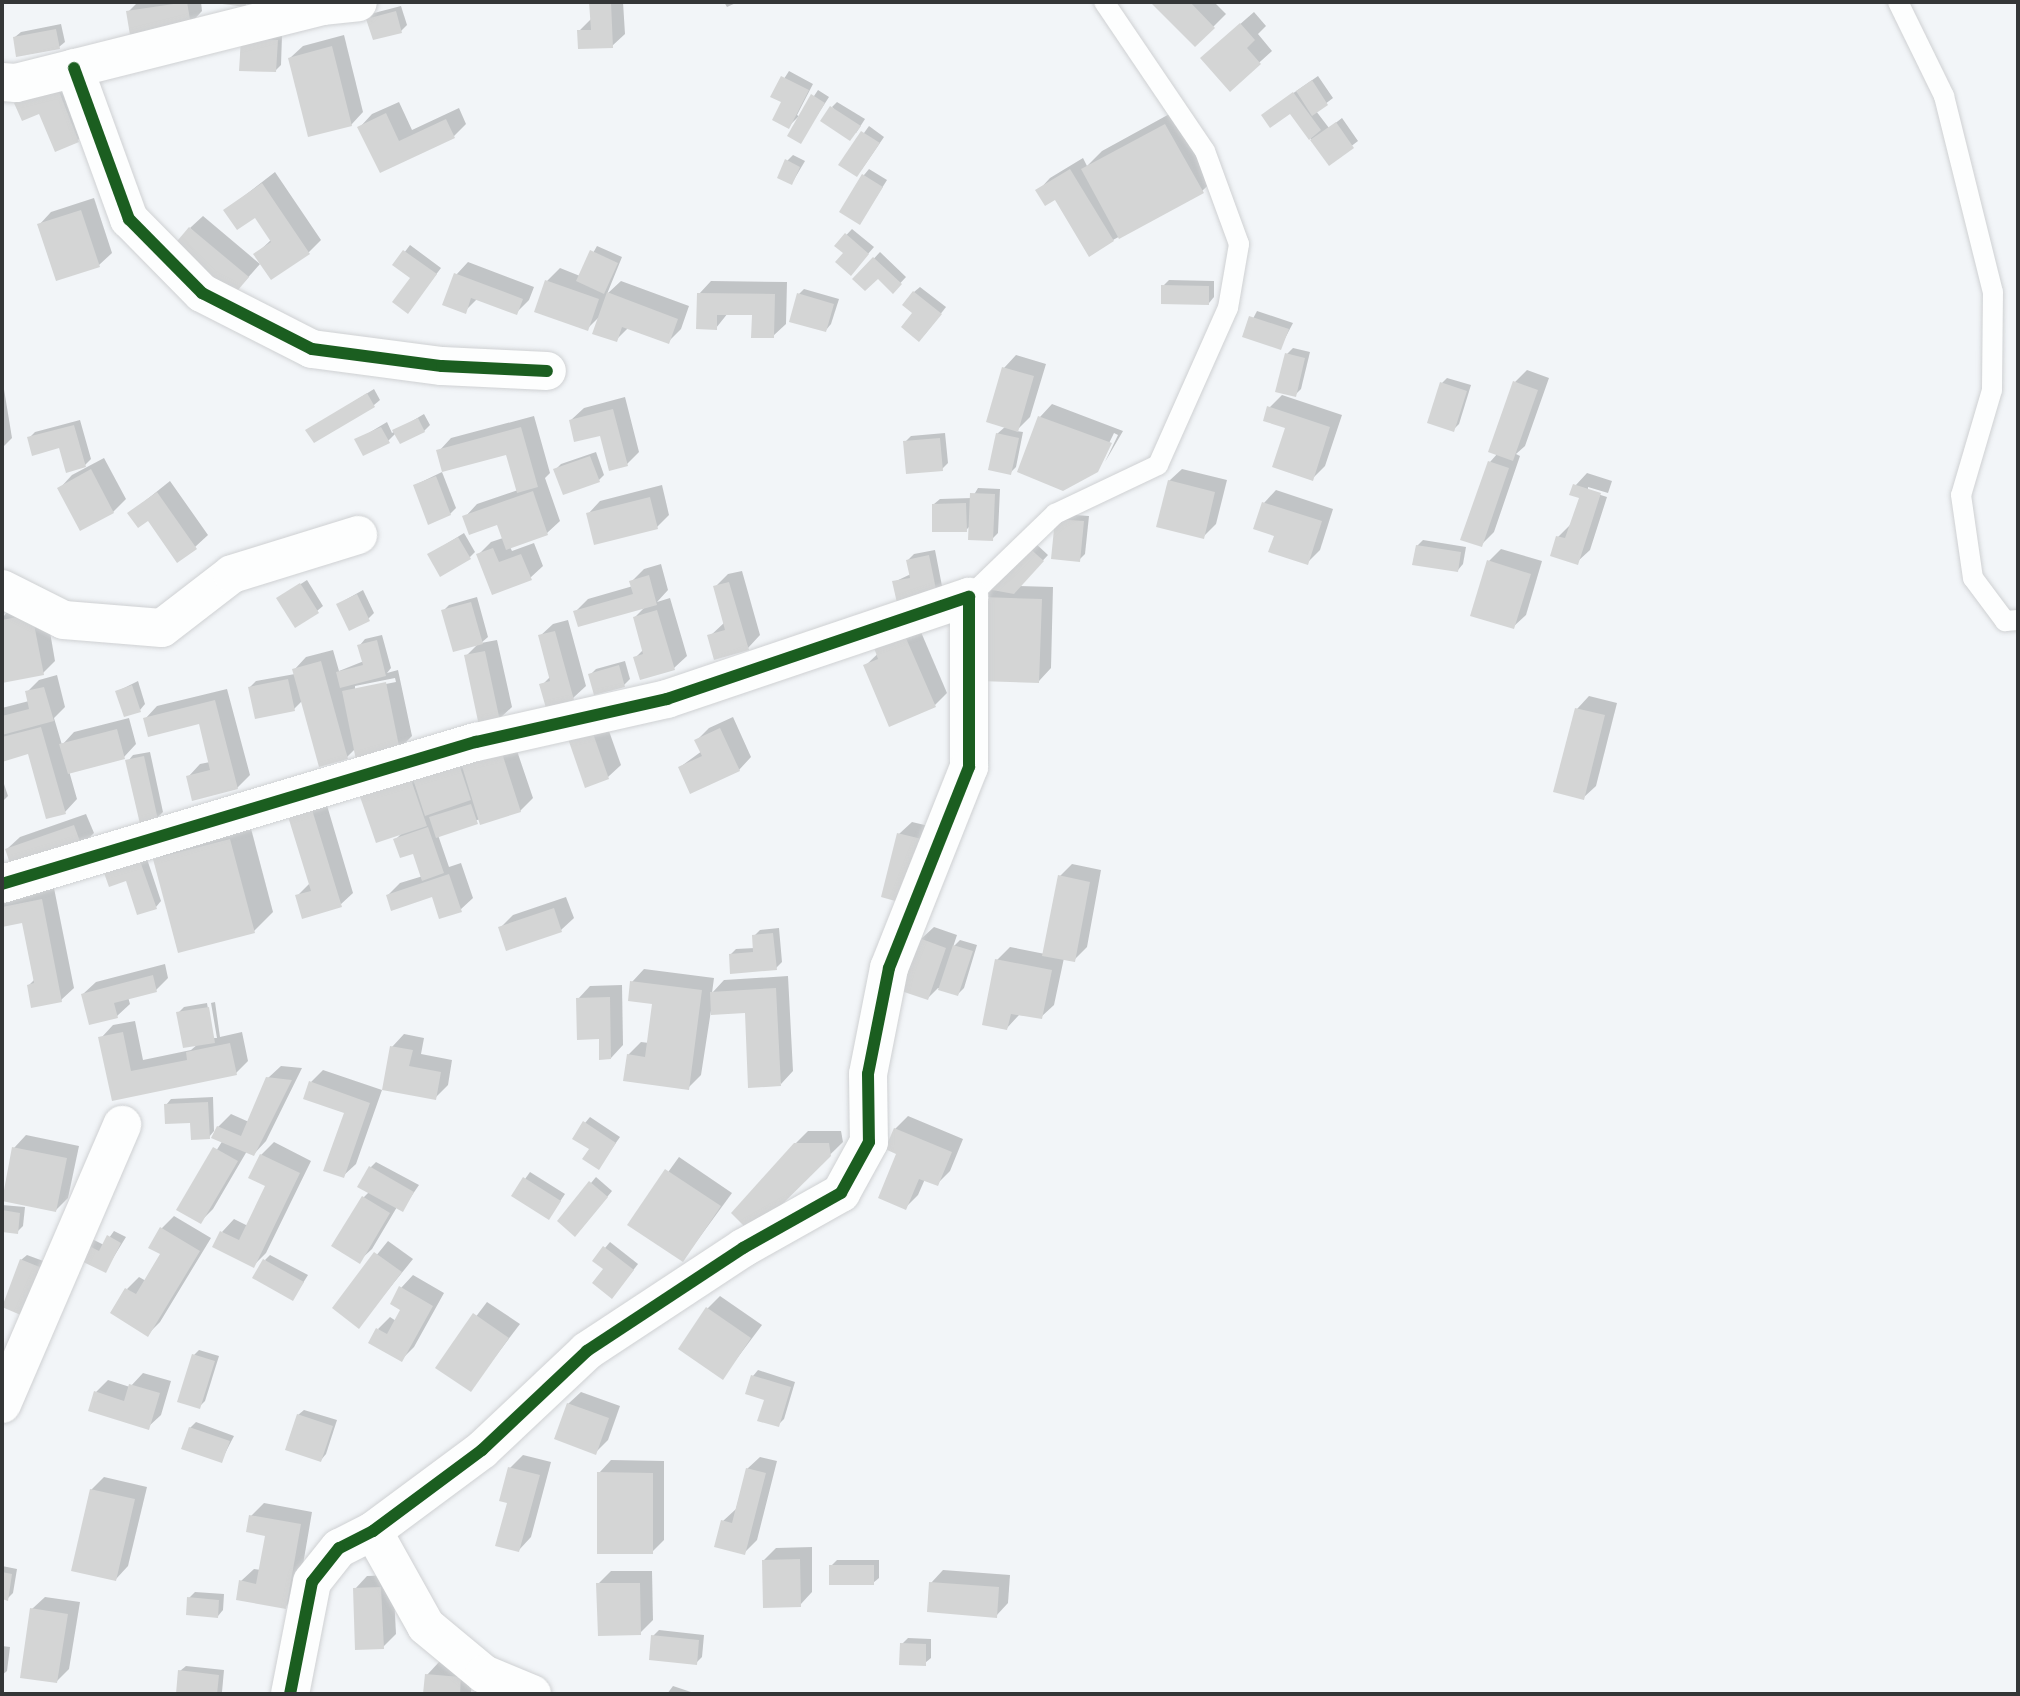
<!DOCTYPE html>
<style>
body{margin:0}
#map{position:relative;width:2020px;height:1696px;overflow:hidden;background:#f2f5f8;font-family:Poppins,sans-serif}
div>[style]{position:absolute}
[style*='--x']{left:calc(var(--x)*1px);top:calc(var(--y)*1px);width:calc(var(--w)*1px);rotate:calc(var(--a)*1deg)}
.shadow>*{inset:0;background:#0003}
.building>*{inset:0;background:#d4d5d5}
.roads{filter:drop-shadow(0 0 2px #cfd1d3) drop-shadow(0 0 2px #cfd1d3)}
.lane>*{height:20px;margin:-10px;padding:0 10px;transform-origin:10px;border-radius:10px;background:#fdfefe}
.street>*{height:38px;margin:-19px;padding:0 19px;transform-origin:19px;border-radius:19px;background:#fdfefe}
.cycleway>*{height:12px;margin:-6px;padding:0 6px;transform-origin:6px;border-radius:6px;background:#1b5e20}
span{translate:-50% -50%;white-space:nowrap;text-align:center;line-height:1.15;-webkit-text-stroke:7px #fff;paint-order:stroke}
.frame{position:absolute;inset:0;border:4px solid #343637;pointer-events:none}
</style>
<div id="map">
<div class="shadow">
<div style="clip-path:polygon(138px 2px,201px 2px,202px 11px,190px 24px,128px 12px)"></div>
<div style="clip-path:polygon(591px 2px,623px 2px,625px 34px,612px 46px,579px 31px,592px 18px)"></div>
<div style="clip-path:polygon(724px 2px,738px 2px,727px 7px)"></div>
<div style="clip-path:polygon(1152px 2px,1214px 2px,1226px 14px,1195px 45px)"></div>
<div style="clip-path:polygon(401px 6px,407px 25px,401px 31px,369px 19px,374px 13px)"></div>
<div style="clip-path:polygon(1254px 12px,1266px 26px,1258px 34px,1272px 51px,1230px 89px,1215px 46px)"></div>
<div style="clip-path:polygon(61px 24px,65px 42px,59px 47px,15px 37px,21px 32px)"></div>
<div style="clip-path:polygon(249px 33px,282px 35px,281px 65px,276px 70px)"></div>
<div style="clip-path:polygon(344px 35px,363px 112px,351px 125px,290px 58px,303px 46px)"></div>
<div style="clip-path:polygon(789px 71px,813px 84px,797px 115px,800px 117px,818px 90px,829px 97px,800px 142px,799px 116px,789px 126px,783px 101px,773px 96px)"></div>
<div style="clip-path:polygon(69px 75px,91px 127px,78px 140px,40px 112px)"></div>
<div style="clip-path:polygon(1318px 76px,1333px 98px,1316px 111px,1329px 128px,1342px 118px,1358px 141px,1329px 163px,1290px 111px,1269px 110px)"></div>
<div style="clip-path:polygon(399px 102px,412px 130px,459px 108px,466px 124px,454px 136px,381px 170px,360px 127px,372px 114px)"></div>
<div style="clip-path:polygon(837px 102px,865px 119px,856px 133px,832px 107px)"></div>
<div style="clip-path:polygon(1184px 106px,1221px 173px,1202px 191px,1113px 240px,1055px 198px,1038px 191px,1050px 178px,1083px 158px,1087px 166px,1102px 151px)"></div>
<div style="clip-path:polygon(869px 126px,884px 137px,862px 169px,841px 165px)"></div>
<div style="clip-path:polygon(793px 155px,805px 161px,792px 183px,787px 161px)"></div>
<div style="clip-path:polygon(869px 169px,887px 180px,860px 223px,864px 175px)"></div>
<div style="clip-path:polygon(275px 172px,321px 240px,309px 252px,256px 254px,272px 239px,255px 215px,226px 210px)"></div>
<div style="clip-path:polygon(94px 198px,112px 253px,99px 265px,39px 225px,51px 212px)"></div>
<div style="clip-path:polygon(203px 216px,260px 264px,245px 281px,190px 228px)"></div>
<div style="clip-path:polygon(852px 229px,874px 247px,856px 268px,837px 245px)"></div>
<div style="clip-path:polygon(410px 245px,441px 268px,413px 305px,413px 278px,395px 265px)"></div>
<div style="clip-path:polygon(597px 246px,622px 257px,607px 294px,621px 281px,689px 306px,681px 329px,669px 341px,629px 327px,616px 340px,600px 316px,587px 329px,547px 281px,560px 268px,580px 276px)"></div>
<div style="clip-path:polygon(880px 252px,906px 277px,893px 291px,878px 276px,855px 279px)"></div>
<div style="clip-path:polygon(468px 262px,534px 287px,529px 300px,516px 313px,478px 298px,465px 311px,456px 275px)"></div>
<div style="clip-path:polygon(1169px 280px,1214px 281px,1214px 297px,1209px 303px,1163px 286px)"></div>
<div style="clip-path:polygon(711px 281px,787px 282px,786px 324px,773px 336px,754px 313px,728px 313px,716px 328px,699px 294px)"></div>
<div style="clip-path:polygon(920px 287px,946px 307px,925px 334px,915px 313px,914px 292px)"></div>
<div style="clip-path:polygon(804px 289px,839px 299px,831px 324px,826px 330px,799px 294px)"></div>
<div style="clip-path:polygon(1257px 311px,1293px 323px,1280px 348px,1244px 336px)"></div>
<div style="clip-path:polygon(1293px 348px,1310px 352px,1301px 389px,1295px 395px,1287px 354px)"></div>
<div style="clip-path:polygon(1016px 355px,1046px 364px,1030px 417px,1016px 431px,1023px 432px,1016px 467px,1010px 473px,997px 434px,1006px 426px,1004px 368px)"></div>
<div style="clip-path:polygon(1527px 370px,1549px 378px,1525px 446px,1516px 454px,1520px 456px,1494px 532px,1481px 545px,1490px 462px,1498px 453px,1515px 382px)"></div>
<div style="clip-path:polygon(2px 377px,12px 438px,2px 448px)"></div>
<div style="clip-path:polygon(1447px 378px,1471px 385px,1459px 424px,1453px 430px,1441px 384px)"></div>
<div style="clip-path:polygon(374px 389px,380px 400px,374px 405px,308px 430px)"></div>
<div style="clip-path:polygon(1282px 395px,1342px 415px,1325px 466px,1313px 478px,1288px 427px,1269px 408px)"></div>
<div style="clip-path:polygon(625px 397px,639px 452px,627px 464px,601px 433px,571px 420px,584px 408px)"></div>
<div style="clip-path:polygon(1052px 404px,1123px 431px,1105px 462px,1118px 435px,1114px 433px,1096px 470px,1040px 417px)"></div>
<div style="clip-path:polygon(424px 414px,430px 425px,424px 431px,396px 433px,388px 441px,357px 440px,387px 422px,392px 433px)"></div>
<div style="clip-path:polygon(534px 416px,550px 473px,545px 478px,560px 521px,547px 533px,510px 547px,512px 551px,534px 543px,543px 566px,530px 578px,478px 555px,491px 542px,503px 538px,498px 523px,465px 517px,477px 504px,518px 490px,507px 452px,439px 451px,451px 438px)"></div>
<div style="clip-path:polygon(80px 420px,91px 459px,85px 465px,61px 445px,29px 438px,35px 432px)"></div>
<div style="clip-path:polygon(945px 433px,948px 463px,942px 469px,905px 442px,911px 436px)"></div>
<div style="clip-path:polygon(596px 452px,604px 475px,598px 481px,556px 469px,561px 464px)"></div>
<div style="clip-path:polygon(104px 458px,126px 499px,113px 512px,60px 488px,72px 475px)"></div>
<div style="clip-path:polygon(1182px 469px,1227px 480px,1216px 524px,1203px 537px,1169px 481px)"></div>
<div style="clip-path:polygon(442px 472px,456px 508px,450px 514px,415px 485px)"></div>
<div style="clip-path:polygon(1587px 473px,1612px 481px,1608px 493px,1588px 487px,1588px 491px,1607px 497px,1590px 550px,1577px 562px,1558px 537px,1571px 524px,1581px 497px,1575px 486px)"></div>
<div style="clip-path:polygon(170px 481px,208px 535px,195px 547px,148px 518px,130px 513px)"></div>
<div style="clip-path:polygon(662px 485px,669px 515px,657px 527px,588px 514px,600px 501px)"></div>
<div style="clip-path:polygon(978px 488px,1000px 489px,998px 533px,992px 539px,971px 525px,966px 530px,934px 504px,940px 499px,972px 498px)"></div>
<div style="clip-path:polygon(1276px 490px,1333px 509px,1320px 550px,1308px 562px,1276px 534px,1264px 503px)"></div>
<div style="clip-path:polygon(1063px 514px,1089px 516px,1085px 554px,1079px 560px)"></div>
<div style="clip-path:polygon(464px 533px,475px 552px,470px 557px,430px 554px)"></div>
<div style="clip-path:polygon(1423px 540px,1466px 547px,1463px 564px,1458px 570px,1417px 546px)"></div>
<div style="clip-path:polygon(1034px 542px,1048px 555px,1019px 586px,1053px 587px,1051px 668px,1039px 681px,984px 598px)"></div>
<div style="clip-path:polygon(1501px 549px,1542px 561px,1526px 615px,1513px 627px,1489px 561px)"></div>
<div style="clip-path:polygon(935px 550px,942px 586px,936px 592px,894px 582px,911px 574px,908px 560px,914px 554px)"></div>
<div style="clip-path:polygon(661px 564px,668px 590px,657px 602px,670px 598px,687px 656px,674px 668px,635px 658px,644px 649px,635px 617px,646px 606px,575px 612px,588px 599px,633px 586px,632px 581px,644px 569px)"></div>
<div style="clip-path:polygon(742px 571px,760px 635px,748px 648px,710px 636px,725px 622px,715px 587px,728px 574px)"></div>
<div style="clip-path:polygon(307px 580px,323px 606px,317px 611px,282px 596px)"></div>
<div style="clip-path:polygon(363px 590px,374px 613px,368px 619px,338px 604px)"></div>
<div style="clip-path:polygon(477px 597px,488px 637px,481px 643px,497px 640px,512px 707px,499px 719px,466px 656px,479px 643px,443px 611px,449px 605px)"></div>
<div style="clip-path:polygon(45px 603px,55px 661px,43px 673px,2px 681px,2px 618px,10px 609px)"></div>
<div style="clip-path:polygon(915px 618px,947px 693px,935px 705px,865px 666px)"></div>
<div style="clip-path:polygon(568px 620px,586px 686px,573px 698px,542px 685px,551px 676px,540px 636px,553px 624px)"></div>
<div style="clip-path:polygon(evenodd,382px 635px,391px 668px,387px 673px,398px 670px,412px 736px,399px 749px,356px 748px,347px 757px,302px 701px,294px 709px,250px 687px,256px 681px,295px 674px,294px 670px,306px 657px,333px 650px,339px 671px,364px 661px,360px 645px,365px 639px,382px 635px,395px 678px,396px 682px,355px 690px,355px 686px,395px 678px)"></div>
<div style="clip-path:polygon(625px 661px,630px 679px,624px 685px,591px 674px,596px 669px)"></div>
<div style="clip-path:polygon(57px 675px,65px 707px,54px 718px,62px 745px,74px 732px,129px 718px,136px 744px,124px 757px,69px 771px,77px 799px,65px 812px,30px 752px,2px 760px,2px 708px,29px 701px,27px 692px,39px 680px)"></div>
<div style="clip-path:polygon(138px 681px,145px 704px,140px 710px,118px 691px)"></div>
<div style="clip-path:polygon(227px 689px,250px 775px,237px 788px,188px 777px,200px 764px,210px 762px,200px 722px,145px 719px,157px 706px)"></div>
<div style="clip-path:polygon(1589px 696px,1617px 703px,1596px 786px,1583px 798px,1577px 709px)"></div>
<div style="clip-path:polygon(603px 714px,621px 765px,608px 777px,568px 734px)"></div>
<div style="clip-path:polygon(733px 717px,751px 757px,739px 770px,680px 767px,702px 751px,697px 740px,709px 728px)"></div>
<div style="clip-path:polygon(513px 739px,533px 798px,520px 811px,480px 819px,438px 835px,449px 867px,461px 863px,473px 898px,460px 910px,433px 894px,388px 895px,400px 883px,423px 876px,414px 851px,395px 840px,403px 832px,359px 788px)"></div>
<div style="clip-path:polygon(150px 752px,163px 812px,157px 818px,128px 761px,133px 755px)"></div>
<div style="clip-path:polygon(2px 778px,8px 796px,2px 802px)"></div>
<div style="clip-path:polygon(323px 792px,353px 893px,340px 905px,297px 896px,310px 883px,301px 798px)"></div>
<div style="clip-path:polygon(86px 814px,94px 833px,81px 846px,7px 849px,20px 837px)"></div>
<div style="clip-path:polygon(249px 821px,273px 912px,254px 931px,156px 860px,175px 840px)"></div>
<div style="clip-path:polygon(912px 822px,933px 827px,918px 889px,899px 834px)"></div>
<div style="clip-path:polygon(145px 853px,161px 901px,156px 907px,127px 879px)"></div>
<div style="clip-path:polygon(1072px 864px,1101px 870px,1087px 947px,1074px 960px,1064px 958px,1054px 1005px,1041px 1017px,1019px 1015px,1007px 1028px,997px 960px,1010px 947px,1045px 954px,1060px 876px)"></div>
<div style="clip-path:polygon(54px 888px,74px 988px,61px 1000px,29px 985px,35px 979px,24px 920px,2px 925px,2px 905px,11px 896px)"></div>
<div style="clip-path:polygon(566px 897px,574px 918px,561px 930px,500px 928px,513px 915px)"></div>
<div style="clip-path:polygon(934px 927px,957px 935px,953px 947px,960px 940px,977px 945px,964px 988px,958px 994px,938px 988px,928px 998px,921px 939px)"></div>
<div style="clip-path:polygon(779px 928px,782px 962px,776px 968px,731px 954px,736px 949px,755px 948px,754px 936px,760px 930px)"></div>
<div style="clip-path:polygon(165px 964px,168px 978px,156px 990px,128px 997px,130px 1004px,117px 1016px,83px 994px,96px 982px)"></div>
<div style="clip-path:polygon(644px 969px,714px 978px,712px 993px,724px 980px,788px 976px,793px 1071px,781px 1084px,747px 1011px,712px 1004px,701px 1075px,688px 1088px,628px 1055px,641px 1042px,649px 1043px,654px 1002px,632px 982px)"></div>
<div style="clip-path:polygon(622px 985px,623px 1045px,611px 1058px,578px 999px,590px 986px)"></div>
<div style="clip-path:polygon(215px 1002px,220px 1037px,242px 1032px,248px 1061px,236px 1073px,114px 1098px,101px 1038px,113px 1025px,135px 1021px,143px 1060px,191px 1050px,198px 1044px,178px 1013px,184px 1007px,207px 1003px,213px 1038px,217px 1038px,211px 1003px)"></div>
<div style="clip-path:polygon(404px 1034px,424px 1038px,421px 1054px,452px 1060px,448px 1085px,435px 1098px,392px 1047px)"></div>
<div style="clip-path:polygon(281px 1066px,302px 1068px,266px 1141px,254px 1154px,247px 1151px,213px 1209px,200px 1222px,179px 1210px,223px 1140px,218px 1127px,231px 1114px,249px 1122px,268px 1078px)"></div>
<div style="clip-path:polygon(323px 1070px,382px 1090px,356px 1164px,343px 1176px,346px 1112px,311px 1082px)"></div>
<div style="clip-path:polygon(213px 1097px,214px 1131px,209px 1137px,192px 1121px,166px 1105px,171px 1099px)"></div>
<div style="clip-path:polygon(908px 1116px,963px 1139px,950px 1171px,937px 1184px,925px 1179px,918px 1195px,906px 1207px,895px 1129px)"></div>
<div style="clip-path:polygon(590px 1117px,620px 1137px,599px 1167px,585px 1123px)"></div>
<div style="clip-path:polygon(808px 1131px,841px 1131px,843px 1142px,752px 1231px,795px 1144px)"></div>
<div style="clip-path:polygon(26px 1135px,79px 1146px,68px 1198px,56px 1210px,14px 1148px)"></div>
<div style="clip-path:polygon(274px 1142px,311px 1161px,266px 1253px,254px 1265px,222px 1232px,234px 1219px,248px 1226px,268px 1185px,261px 1155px)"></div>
<div style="clip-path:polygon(679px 1157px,732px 1193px,683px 1260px,630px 1225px)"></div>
<div style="clip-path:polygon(376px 1162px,419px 1185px,402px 1210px,397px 1207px,372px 1249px,359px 1261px,364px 1197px,370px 1191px,370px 1168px)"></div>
<div style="clip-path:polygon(530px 1172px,565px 1194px,549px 1218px,513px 1196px)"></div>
<div style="clip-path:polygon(596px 1177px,612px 1191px,581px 1229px,591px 1183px)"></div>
<div style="clip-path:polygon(2px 1205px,25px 1207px,23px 1226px,17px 1232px,2px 1230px)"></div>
<div style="clip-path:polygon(174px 1216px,211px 1238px,160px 1322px,148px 1334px,127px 1289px,139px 1277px,146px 1281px,163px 1254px,162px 1228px)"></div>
<div style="clip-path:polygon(114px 1231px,126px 1237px,105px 1271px,78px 1257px,90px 1238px,104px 1245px)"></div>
<div style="clip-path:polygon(388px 1241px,413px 1259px,359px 1326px,334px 1308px)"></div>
<div style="clip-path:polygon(610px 1242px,638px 1264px,617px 1291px,605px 1269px,605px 1248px)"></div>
<div style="clip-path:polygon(27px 1255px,46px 1262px,28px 1308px,21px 1260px)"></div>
<div style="clip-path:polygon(270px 1255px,308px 1275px,293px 1299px,265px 1260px)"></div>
<div style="clip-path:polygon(413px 1275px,444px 1293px,414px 1347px,401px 1360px,378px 1329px,390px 1317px,396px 1321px,403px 1309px,401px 1288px)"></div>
<div style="clip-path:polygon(720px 1296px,762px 1325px,723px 1377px,707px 1309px)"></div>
<div style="clip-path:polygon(487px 1302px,520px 1324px,470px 1390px,438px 1367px)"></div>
<div style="clip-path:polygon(199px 1350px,219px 1356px,205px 1401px,199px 1407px,194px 1355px)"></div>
<div style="clip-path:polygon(758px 1370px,795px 1382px,784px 1419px,778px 1425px,753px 1376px)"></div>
<div style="clip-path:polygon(143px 1373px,171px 1381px,161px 1415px,148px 1427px,95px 1393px,108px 1380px,130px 1387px)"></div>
<div style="clip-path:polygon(581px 1392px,620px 1406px,608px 1440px,596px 1452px,568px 1404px)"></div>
<div style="clip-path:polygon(304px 1410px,337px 1420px,326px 1454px,321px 1460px,298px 1415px)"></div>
<div style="clip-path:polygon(196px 1422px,234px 1436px,221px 1461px,190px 1428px)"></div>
<div style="clip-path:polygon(523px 1455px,551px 1462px,531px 1537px,519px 1550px,509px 1501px,510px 1468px)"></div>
<div style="clip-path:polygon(760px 1457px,777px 1461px,757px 1540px,745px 1552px,723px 1521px,736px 1509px,747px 1469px)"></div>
<div style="clip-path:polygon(611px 1460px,664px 1461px,664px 1540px,652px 1552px,599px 1473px)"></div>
<div style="clip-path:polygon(104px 1477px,147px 1487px,128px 1566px,116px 1579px,91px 1490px)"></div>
<div style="clip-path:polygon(264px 1503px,312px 1512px,298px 1594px,285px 1607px,241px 1581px,254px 1569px,261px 1570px,267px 1534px,251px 1516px)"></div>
<div style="clip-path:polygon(812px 1547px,812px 1592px,800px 1605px,764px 1560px,776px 1548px)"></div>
<div style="clip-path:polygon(837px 1560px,879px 1560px,879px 1578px,873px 1583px,831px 1566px)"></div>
<div style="clip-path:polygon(2px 1566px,17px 1569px,13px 1593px,8px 1598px,2px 1597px)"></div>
<div style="clip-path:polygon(943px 1570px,1010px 1575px,1008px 1603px,996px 1616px,931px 1583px)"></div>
<div style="clip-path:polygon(611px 1571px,652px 1571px,653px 1620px,640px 1633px,598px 1584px)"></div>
<div style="clip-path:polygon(393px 1575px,396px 1634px,383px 1647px,355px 1589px,367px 1576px)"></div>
<div style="clip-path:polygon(195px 1592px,224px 1594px,223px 1610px,218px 1616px,189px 1598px)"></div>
<div style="clip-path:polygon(45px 1597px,80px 1602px,69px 1669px,57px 1681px,32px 1609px)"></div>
<div style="clip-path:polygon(659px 1630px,704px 1635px,702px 1657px,696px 1663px,653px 1636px)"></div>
<div style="clip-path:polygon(908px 1638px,931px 1639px,931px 1658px,925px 1663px,902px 1644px)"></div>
<div style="clip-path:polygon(2px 1646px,10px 1647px,7px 1671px,2px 1675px)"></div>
<div style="clip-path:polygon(439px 1662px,473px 1665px,471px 1694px,425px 1694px,427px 1675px)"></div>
<div style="clip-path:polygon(186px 1666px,224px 1670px,222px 1692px,182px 1694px,180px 1671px)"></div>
<div style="clip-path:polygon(673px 1686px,697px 1694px,667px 1694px)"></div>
</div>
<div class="building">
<div style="clip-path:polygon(187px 2px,191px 25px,130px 35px,126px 11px)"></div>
<div style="clip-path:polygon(207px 2px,246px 2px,246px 7px)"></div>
<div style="clip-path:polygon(589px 2px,611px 2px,613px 48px,578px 49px,577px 30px,591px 30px)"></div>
<div style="clip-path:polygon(1150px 2px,1190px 2px,1215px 28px,1195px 47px)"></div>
<div style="clip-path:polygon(396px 11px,402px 33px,373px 40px,366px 19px)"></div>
<div style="clip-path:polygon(1240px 23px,1255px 40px,1247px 48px,1261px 64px,1230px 92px,1200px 58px)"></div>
<div style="clip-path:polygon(56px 29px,60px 49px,16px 57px,13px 37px)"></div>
<div style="clip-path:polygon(241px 38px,278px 40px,276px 72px,239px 71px)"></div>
<div style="clip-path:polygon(332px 46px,352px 126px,308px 137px,288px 58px)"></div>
<div style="clip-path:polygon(781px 76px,809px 90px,789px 129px,772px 120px,781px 102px,770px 97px)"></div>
<div style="clip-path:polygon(1312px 80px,1328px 105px,1312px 116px,1296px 91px)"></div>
<div style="clip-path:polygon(57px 86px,79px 142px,55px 152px,39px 114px,22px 121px,14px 103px)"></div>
<div style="clip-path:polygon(1293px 92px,1321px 130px,1309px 140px,1290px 114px,1270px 128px,1261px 115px)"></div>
<div style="clip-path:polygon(811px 94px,825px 103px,801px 144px,787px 136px)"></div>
<div style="clip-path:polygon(830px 106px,861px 126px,850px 141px,820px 121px)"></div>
<div style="clip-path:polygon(386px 113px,399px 141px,446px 119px,455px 138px,380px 173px,357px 127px)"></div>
<div style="clip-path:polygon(1336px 122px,1354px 148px,1329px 166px,1310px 140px)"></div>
<div style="clip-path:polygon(1165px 124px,1204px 193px,1119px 239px,1081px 169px)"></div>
<div style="clip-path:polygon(861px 131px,880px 143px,857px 177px,838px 165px)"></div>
<div style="clip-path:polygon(785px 159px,800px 167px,792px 185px,777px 178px)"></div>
<div style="clip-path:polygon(1070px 169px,1114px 241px,1089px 257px,1055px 200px,1045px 206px,1035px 190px)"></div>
<div style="clip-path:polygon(862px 174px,883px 187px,860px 225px,839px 212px)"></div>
<div style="clip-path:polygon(262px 183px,310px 254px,271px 280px,253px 254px,271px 242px,255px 218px,237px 230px,223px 210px)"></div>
<div style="clip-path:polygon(81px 210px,100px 267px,56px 281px,37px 224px)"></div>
<div style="clip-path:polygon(189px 227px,249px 277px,233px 296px,173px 246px)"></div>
<div style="clip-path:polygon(845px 233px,869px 254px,851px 276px,835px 262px,843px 253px,834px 246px)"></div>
<div style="clip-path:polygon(403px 250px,437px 274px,408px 314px,392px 302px,410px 278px,392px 265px)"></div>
<div style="clip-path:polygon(590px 250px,618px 263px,604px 294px,576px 281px)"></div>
<div style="clip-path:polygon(873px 257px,902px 284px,893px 294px,878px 279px,865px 291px,852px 279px)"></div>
<div style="clip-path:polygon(454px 273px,523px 299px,517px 315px,471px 298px,466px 314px,442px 305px)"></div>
<div style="clip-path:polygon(545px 280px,599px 299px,588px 331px,534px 312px)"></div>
<div style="clip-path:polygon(1161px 285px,1209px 286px,1209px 305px,1161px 304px)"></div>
<div style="clip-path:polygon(913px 291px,942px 314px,919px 342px,901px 327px,912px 313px,902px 305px)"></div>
<div style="clip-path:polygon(607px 292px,678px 319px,669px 344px,622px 327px,617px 342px,592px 334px)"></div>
<div style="clip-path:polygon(697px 293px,775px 294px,774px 338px,751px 338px,752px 315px,717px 315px,717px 330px,696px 329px)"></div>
<div style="clip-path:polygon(797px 293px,834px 304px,826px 332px,789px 322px)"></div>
<div style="clip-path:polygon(1249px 316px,1289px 329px,1281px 350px,1242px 337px)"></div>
<div style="clip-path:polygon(1285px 353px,1305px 358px,1296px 397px,1275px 392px)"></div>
<div style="clip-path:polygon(1002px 367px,1034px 376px,1018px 432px,986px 422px)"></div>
<div style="clip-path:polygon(1513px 381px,1538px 390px,1513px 461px,1488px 452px)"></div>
<div style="clip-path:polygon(1440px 382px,1467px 391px,1454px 432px,1427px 423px)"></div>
<div style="clip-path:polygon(367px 393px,375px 407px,314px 443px,305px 430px)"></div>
<div style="clip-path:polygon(1267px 406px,1330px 427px,1313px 481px,1272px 467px,1285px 428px,1263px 421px)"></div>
<div style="clip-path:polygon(613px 409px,628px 466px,609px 471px,600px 436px,574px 442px,569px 420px)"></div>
<div style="clip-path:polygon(1038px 416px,1112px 443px,1098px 472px,1063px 491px,1017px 472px)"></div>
<div style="clip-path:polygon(418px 418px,425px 432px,400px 444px,392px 430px)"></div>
<div style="clip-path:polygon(74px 425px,86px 467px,66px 473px,59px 448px,32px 456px,27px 437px)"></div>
<div style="clip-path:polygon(381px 427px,390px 443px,363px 456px,354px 439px)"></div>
<div style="clip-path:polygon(521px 427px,538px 487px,517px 493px,506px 455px,442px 472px,436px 450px)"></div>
<div style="clip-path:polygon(996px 433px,1019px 438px,1011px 475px,988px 470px)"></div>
<div style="clip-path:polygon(940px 438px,943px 471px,906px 474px,903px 441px)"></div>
<div style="clip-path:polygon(590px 456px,600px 482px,563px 495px,553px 469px)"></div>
<div style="clip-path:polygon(1488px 461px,1509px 468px,1482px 547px,1460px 540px)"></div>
<div style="clip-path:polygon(91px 469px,114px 513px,80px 531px,57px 488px)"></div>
<div style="clip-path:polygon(436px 476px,451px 515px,428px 525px,413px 485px)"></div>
<div style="clip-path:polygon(1168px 480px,1215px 492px,1204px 539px,1156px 527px)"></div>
<div style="clip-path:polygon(1573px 484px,1601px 493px,1578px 565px,1550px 556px,1556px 536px,1565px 538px,1579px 498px,1569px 495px)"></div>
<div style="clip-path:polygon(533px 491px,548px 535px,506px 550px,497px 525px,469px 535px,462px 516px)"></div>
<div style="clip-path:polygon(157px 492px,197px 549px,177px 563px,148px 521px,138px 528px,127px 513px)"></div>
<div style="clip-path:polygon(970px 493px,995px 494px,993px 541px,968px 540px)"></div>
<div style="clip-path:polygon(650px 497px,658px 529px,594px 545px,586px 513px)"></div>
<div style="clip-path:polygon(1262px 502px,1322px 521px,1308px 565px,1268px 552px,1274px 536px,1253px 529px)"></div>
<div style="clip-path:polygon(966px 503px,967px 532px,932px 532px,932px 504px)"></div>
<div style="clip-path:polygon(1055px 519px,1084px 521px,1080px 562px,1051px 559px)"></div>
<div style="clip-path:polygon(458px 537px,471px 559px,440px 577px,427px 554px)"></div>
<div style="clip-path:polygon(1416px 545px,1461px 552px,1458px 572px,1412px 565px)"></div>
<div style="clip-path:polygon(1027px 546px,1044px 561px,1014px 594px,987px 589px)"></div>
<div style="clip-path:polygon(493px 548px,499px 562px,521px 554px,532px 580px,492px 595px,476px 554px)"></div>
<div style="clip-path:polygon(929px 555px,937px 594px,897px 603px,892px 581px,910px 578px,906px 560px)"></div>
<div style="clip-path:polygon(1487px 560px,1531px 574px,1514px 629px,1470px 616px)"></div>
<div style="clip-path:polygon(649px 575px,657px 605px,578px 627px,573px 611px,633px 594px,629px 581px)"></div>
<div style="clip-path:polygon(729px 582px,749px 650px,714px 660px,707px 635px,725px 630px,713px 586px)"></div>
<div style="clip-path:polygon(300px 583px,319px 613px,295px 628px,276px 598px)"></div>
<div style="clip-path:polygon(357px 594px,370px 621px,349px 631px,336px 604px)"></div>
<div style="clip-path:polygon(982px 597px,1042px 599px,1039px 683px,979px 681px)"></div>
<div style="clip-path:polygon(471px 602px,483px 644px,453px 652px,441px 610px)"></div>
<div style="clip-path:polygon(657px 610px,675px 670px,640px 680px,633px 657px,643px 654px,633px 617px)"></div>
<div style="clip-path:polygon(32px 614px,44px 675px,2px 683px,2px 620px)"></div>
<div style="clip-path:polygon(902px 629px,936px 707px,889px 727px,863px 665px,878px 659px,872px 642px)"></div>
<div style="clip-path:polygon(555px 631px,574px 700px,546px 708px,539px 684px,550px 681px,538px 635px)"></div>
<div style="clip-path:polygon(377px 640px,386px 676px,340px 688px,336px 672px,363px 665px,357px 645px)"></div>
<div style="clip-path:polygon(485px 651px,500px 721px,479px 726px,464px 655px)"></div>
<div style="clip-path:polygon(321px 661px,348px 759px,319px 767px,292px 669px)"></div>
<div style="clip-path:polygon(619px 665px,625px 687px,594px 695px,588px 674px)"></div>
<div style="clip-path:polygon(288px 679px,295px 711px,255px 719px,248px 687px)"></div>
<div style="clip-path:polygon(386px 682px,400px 751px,356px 760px,342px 691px)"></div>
<div style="clip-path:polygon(132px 685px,141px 712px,124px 717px,115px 691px)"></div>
<div style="clip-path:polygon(44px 687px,54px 721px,2px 735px,2px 716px,29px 709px,25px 691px)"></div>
<div style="clip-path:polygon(215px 700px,238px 789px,192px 801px,186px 776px,210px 770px,199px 724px,148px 737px,143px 718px)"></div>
<div style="clip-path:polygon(1575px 708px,1605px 715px,1584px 800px,1553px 792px)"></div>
<div style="clip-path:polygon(590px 725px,609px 779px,585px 788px,566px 733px)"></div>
<div style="clip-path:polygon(41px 727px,66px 814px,46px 819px,28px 754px,2px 762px,2px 737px)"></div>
<div style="clip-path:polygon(720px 728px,740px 771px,690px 794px,678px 767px,702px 756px,694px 740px)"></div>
<div style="clip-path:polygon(117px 729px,125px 759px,68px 774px,59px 744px)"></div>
<div style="clip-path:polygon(501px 750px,521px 812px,480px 825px,461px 763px)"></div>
<div style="clip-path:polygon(144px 756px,158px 820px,140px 824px,125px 760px)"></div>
<div style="clip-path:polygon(457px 758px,471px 800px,425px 816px,411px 773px)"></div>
<div style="clip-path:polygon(408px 771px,427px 826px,376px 843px,357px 788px)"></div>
<div style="clip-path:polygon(310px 803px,342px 907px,302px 919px,295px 895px,311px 891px,286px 810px)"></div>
<div style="clip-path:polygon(471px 804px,478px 824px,436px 838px,429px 817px)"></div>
<div style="clip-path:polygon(74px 825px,82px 847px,13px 872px,5px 849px)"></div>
<div style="clip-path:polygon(428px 827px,444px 873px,422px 881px,413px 854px,400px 858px,393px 839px)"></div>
<div style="clip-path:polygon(897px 833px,922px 839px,906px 904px,881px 897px)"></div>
<div style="clip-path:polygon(230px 839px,255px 933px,178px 953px,153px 859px)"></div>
<div style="clip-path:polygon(139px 858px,157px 909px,137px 915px,126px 881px,109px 887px,103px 870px)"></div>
<div style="clip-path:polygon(449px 874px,462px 912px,439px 919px,432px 897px,391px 911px,386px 895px)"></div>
<div style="clip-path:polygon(1058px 875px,1090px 882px,1075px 962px,1042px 956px)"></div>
<div style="clip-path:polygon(42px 899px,62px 1002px,31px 1008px,27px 985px,34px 983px,22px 923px,2px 927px,2px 907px)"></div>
<div style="clip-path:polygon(554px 908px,562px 932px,506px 951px,498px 927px)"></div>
<div style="clip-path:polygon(773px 933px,777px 970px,730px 974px,729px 954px,753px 952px,752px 935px)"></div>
<div style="clip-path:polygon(919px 938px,946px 948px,928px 1000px,901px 991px)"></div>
<div style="clip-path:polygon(953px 945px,973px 951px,958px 996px,938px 990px)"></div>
<div style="clip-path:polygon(995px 959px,1052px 970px,1042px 1019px,1011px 1014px,1007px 1030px,982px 1025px)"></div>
<div style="clip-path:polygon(153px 975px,157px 992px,114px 1003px,118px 1018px,89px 1025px,81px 994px)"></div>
<div style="clip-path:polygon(630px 981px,702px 990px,689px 1090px,623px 1081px,627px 1054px,645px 1057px,652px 1004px,628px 1001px)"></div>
<div style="clip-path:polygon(776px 988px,781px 1086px,748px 1088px,745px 1013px,711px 1015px,710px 992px)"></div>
<div style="clip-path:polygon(610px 997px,611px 1059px,599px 1060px,599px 1039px,577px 1040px,576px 998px)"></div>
<div style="clip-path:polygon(209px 1007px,215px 1043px,183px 1048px,176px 1012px)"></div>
<div style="clip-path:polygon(123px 1032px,131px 1071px,187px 1060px,186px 1052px,230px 1043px,237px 1075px,112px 1101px,98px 1037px)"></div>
<div style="clip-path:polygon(390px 1046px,413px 1050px,409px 1066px,441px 1072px,436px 1100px,382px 1090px)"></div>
<div style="clip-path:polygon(266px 1077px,292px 1080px,254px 1156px,211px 1138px,217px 1126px,241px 1136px)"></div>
<div style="clip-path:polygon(309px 1081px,370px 1103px,344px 1178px,323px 1171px,344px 1113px,303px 1099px)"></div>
<div style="clip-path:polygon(208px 1102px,210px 1139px,191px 1140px,190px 1123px,165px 1124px,164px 1104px)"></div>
<div style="clip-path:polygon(583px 1121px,616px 1143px,599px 1170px,582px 1159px,589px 1149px,572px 1139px)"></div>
<div style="clip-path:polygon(894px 1128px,952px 1152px,938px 1186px,919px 1179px,906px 1210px,878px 1198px,896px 1154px,885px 1149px)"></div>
<div style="clip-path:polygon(794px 1143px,829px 1143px,831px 1156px,752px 1234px,731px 1213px)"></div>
<div style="clip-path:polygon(12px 1147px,67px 1158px,56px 1212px,2px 1201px)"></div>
<div style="clip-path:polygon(213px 1147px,238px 1161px,201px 1224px,176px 1210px)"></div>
<div style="clip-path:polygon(260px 1154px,300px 1173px,254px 1268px,212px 1247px,220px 1231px,239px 1240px,265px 1186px,248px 1178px)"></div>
<div style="clip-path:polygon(369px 1166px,414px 1192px,403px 1212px,357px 1187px)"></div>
<div style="clip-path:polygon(665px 1169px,721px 1206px,683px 1262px,627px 1225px)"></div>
<div style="clip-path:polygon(523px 1177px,561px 1201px,549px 1220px,511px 1196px)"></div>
<div style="clip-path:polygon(589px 1181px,608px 1197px,575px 1237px,557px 1221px)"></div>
<div style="clip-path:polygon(362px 1196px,390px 1213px,360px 1264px,331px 1246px)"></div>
<div style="clip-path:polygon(2px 1210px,20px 1213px,18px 1234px,2px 1232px)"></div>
<div style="clip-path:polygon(160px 1227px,200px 1251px,148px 1337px,110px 1313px,125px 1288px,136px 1294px,160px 1254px,148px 1248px)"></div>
<div style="clip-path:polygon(107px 1235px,121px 1243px,106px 1273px,75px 1258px,83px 1243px,99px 1251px)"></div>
<div style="clip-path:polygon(603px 1246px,634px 1270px,612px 1299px,592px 1283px,603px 1269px,592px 1261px)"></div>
<div style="clip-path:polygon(374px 1252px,402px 1272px,359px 1329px,332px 1308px)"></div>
<div style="clip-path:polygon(20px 1259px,42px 1268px,23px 1316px,2px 1307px)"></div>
<div style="clip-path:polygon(263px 1259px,304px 1282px,293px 1301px,252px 1278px)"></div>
<div style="clip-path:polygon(399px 1286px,433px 1306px,402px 1362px,368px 1343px,376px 1328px,387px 1334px,400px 1310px,390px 1304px)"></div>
<div style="clip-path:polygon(706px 1307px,751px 1338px,723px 1380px,678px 1349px)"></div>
<div style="clip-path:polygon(473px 1313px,509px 1338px,471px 1392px,435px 1368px)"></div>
<div style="clip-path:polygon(192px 1354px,215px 1361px,200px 1409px,177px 1402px)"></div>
<div style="clip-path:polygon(751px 1375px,791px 1387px,779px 1427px,757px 1421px,764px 1400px,745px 1394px)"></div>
<div style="clip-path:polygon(129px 1384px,160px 1393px,149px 1430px,88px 1411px,94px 1391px,124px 1401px)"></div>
<div style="clip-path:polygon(567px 1403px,609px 1418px,596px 1455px,554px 1439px)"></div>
<div style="clip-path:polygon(297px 1414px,333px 1426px,321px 1462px,285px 1450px)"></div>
<div style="clip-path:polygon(189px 1427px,230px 1441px,222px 1463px,181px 1449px)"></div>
<div style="clip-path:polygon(508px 1467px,540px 1475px,519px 1552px,495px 1546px,507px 1503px,499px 1501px)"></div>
<div style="clip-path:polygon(746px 1468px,766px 1473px,745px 1555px,714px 1547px,721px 1520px,732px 1523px)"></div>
<div style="clip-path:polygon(597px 1472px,653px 1473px,653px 1554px,597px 1554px)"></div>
<div style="clip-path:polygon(90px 1489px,135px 1499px,116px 1581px,71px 1571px)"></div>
<div style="clip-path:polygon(249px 1515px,301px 1524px,286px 1609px,236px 1600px,239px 1580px,256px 1584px,265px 1536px,246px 1532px)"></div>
<div style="clip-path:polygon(800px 1559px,801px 1607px,763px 1608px,762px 1560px)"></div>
<div style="clip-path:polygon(829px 1565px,874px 1565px,874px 1585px,829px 1585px)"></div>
<div style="clip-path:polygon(2px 1572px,12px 1574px,8px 1601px,2px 1599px)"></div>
<div style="clip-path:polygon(929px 1582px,999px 1587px,997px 1618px,927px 1612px)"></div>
<div style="clip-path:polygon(596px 1583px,640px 1583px,641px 1635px,598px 1636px)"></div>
<div style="clip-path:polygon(381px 1587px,384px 1649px,355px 1650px,353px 1588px)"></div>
<div style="clip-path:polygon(187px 1597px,219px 1600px,218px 1618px,186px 1615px)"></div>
<div style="clip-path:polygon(30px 1608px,68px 1614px,57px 1683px,20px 1678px)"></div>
<div style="clip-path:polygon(651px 1635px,699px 1640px,697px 1665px,649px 1660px)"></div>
<div style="clip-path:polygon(900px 1643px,926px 1644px,926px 1666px,899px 1665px)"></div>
<div style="clip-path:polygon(178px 1670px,219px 1675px,217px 1694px,176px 1694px)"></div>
<div style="clip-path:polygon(425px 1674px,461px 1677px,460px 1694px,423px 1694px)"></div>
</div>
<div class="roads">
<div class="lane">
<div style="--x:1898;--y:2;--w:105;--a:63.9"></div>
<div style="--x:1944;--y:96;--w:202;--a:76"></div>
<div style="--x:1993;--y:292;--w:98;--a:90.6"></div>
<div style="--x:1992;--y:390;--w:109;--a:106.4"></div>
<div style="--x:1961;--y:495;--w:84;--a:81.8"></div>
<div style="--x:1973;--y:578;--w:54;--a:53.3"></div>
<div style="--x:2005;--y:621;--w:13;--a:-4"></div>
<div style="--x:969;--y:597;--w:120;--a:-44"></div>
<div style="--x:1055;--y:514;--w:114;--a:-25.4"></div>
<div style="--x:1158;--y:465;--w:172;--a:-66"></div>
<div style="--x:1228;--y:308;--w:65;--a:-80.2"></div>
<div style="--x:1239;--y:244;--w:99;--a:-110.1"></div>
<div style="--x:1205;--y:151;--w:180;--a:-124.1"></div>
</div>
<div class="street">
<div style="--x:74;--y:68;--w:161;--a:70"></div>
<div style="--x:129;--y:219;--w:104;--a:45.4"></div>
<div style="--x:202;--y:293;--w:123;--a:27"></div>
<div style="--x:312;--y:349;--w:131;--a:7.5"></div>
<div style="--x:442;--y:366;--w:105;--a:2.7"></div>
<div style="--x:2;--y:82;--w:14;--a:4"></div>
<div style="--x:16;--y:83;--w:316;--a:-14.1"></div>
<div style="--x:322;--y:6;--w:36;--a:-6"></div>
<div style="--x:2;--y:589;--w:69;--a:26.6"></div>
<div style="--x:64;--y:620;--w:98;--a:4.7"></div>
<div style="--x:162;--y:628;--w:88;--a:-37.6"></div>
<div style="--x:232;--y:574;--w:132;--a:-17.2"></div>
<div style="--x:2;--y:884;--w:495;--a:-16.7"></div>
<div style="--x:476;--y:742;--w:196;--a:-12.7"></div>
<div style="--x:667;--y:699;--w:319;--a:-18.7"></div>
<div style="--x:969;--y:597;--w:170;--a:90"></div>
<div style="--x:969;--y:767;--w:216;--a:111.7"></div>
<div style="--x:889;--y:968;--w:108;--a:101.2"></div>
<div style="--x:868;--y:1074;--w:68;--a:89.2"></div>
<div style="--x:869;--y:1142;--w:58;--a:118.8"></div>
<div style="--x:841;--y:1193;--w:112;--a:150.7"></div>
<div style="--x:743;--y:1248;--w:187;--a:146.6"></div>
<div style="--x:587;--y:1351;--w:144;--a:136.7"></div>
<div style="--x:482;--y:1450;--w:136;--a:143.4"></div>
<div style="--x:373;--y:1531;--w:38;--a:153"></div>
<div style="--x:339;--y:1548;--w:43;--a:128.5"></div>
<div style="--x:312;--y:1582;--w:114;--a:101.1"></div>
<div style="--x:2;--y:1404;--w:304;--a:-66.7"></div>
<div style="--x:373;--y:1531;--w:109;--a:60.8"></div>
<div style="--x:426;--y:1626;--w:75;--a:39.6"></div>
<div style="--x:484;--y:1674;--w:52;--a:22.6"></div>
</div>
</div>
<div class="cycleway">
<div style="--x:74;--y:68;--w:161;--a:70"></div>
<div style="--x:129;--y:219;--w:104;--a:45.4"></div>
<div style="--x:202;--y:293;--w:123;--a:27"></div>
<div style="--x:312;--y:349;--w:131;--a:7.5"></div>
<div style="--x:442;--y:366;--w:105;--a:2.7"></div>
<div style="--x:2;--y:884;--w:495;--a:-16.7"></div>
<div style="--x:476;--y:742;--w:196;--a:-12.7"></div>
<div style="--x:667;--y:699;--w:319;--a:-18.7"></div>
<div style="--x:969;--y:597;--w:170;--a:90"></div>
<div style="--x:969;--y:767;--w:216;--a:111.7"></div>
<div style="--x:889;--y:968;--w:108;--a:101.2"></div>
<div style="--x:868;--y:1074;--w:68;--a:89.2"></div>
<div style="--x:869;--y:1142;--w:58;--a:118.8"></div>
<div style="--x:841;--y:1193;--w:112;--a:150.7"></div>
<div style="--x:743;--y:1248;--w:187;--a:146.6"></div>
<div style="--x:587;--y:1351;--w:144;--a:136.7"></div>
<div style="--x:482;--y:1450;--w:136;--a:143.4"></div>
<div style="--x:373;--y:1531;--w:38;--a:153"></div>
<div style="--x:339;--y:1548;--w:43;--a:128.5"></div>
<div style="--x:312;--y:1582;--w:114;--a:101.1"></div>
</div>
<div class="frame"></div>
</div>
